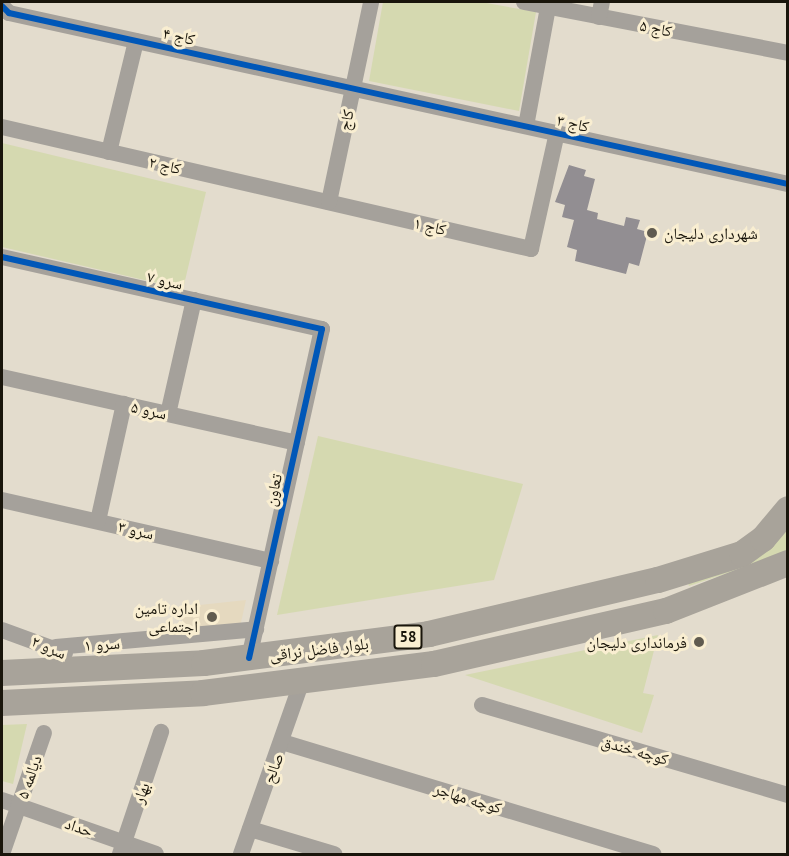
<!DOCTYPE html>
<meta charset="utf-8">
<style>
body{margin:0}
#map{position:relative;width:789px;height:856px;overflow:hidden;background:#e3dccd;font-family:"PT Sans","Noto Naskh Arabic",sans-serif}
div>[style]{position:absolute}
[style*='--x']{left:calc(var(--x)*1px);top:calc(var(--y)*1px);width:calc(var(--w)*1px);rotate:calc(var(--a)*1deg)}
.built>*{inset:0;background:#e5d9bf}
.green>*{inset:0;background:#d5d9b0}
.building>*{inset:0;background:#928e92}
.minor>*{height:16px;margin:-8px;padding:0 8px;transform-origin:8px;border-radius:8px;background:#a5a19b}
.primary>*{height:26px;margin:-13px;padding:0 13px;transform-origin:13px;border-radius:13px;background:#a8a39a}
.cycleway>*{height:6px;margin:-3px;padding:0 3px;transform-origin:3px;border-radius:3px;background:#0057b8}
.dots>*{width:16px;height:16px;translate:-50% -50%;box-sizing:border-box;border:3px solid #f9eed1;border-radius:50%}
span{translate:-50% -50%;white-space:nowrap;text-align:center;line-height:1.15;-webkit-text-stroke:6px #f9eed1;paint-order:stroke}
.shield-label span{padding:2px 4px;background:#f9eed1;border:2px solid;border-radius:4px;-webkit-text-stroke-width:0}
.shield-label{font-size:15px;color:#19150b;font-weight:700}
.street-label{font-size:16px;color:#19150b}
.poi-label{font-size:16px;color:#19150b}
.left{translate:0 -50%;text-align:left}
.right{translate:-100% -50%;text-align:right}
.frame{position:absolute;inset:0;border:3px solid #19150b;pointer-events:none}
</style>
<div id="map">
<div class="built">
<div style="clip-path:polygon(246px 600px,240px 627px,183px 633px,181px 607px)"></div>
</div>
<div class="green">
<div style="clip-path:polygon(383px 2px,481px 2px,536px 12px,519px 111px,369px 81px)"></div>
<div style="clip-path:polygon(2px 143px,206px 192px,183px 289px,2px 247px)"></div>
<div style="clip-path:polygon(318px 436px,523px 484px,494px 580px,277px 615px)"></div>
<div style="clip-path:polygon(787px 520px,787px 553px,689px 586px,687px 580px)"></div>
<div style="clip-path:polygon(658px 635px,643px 693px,654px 695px,642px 733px,465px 675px)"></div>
<div style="clip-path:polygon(27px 724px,13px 784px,2px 781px,2px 725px)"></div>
</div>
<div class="building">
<div style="clip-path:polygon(569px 165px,586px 170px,584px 176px,595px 179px,587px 210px,598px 213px,597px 219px,624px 226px,626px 217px,640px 220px,637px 229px,648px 232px,639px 266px,629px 263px,626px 274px,575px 261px,577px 250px,567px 247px,574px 220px,562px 217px,565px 205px,555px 202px)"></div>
</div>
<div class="minor">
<div style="--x:524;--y:2;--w:269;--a:10.9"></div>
<div style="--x:2;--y:6;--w:10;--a:45"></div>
<div style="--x:9;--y:13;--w:798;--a:12.38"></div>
<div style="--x:599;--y:17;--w:15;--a:-79"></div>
<div style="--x:526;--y:126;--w:121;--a:-79.5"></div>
<div style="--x:2;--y:127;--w:543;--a:12.99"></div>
<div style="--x:531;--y:249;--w:119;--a:-77.4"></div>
<div style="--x:109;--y:152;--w:114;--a:-76.3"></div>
<div style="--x:329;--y:202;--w:204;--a:-78.1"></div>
<div style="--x:2;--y:257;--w:328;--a:12.7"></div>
<div style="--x:322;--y:329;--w:337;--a:102.5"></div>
<div style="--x:2;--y:377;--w:302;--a:12.6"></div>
<div style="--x:168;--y:414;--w:117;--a:-77.2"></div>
<div style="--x:2;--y:500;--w:276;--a:12.8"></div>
<div style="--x:98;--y:521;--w:120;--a:-77.5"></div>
<div style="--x:2;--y:630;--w:67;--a:20.1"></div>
<div style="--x:56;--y:647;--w:201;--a:-5.1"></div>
<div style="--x:482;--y:705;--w:319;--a:16.4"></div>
<div style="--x:282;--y:742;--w:388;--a:16.8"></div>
<div style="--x:2;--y:800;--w:163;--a:19.3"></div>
<div style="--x:250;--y:829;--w:88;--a:16.6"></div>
<div style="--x:2;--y:854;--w:128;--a:-70.9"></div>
<div style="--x:120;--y:854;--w:129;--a:-71.4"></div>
<div style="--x:241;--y:854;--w:183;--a:-70.6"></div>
</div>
<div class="primary">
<div style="--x:2;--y:673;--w:202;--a:-2.8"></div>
<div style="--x:204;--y:663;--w:227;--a:-7.3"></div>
<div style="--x:429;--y:634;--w:235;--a:-13.3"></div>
<div style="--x:658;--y:580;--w:88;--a:-17.2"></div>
<div style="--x:742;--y:554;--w:26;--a:-36"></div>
<div style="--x:763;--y:539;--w:39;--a:-50"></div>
<div style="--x:2;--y:703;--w:201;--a:-2.8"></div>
<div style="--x:203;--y:693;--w:233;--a:-7.2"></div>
<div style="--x:434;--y:664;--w:238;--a:-12.9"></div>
<div style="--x:666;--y:611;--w:131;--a:-21.5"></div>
</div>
<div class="cycleway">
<div style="--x:2;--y:6;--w:10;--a:45"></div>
<div style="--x:9;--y:13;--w:798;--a:12.38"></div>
<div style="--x:2;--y:257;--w:328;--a:12.7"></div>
<div style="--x:322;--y:329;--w:337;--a:102.5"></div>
</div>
<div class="dots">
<div style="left:652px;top:233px;background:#605b4f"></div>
<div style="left:212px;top:617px;background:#605b4f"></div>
<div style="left:699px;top:642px;background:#605b4f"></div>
</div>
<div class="shield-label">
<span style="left:408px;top:637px">58</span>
</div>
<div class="street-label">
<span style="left:656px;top:28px;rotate:11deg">کاج ۵</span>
<span style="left:179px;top:36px;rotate:12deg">کاج ۴</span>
<span style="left:346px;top:120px;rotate:-78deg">کاج</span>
<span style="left:573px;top:123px;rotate:13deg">کاج ۳</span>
<span style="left:165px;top:165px;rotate:13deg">کاج ۲</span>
<span style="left:430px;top:226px;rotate:13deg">کاج ۱</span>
<span style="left:165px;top:280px;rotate:13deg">سرو ۷</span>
<span style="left:149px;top:410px;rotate:12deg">سرو ۵</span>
<span style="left:273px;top:490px;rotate:-78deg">تعاون</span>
<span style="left:136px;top:530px;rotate:13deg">سرو ۳</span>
<span style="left:102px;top:644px;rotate:-4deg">سرو ۱</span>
<span style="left:49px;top:647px;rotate:23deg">سرو ۲</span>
<span style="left:319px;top:649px;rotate:-7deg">بلوار فاضل نراقی</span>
<span style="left:635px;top:750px;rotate:16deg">کوچه خندق</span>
<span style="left:273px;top:768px;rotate:-70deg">صالح</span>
<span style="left:29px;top:777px;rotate:-71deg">دیالمه ۵</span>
<span style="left:141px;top:793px;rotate:-71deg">بهار</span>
<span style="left:468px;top:798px;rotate:17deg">کوچه مهاجر</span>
<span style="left:79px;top:827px;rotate:19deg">حداد</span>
</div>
<div class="poi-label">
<span class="left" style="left:664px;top:233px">شهرداری دلیجان</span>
<span class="right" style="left:198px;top:617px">اداره تامین<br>اجتماعی</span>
<span class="right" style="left:687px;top:642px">فرمانداری دلیجان</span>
</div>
<div class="frame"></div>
</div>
